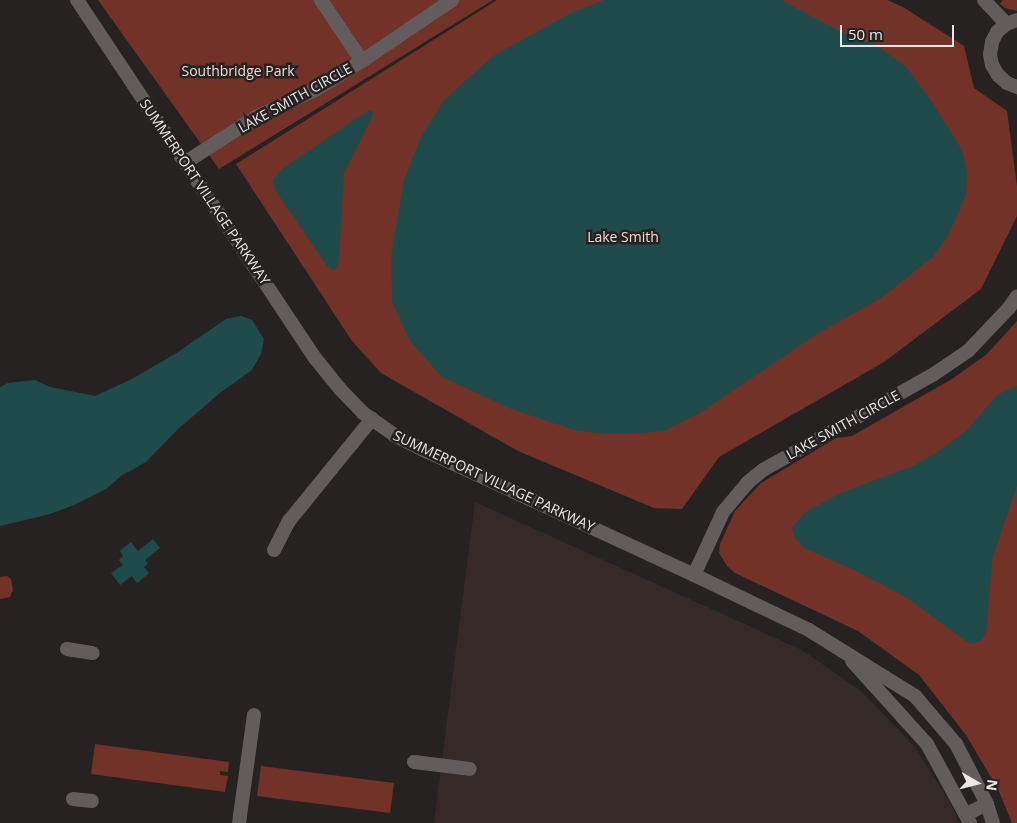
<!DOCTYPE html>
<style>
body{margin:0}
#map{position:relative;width:1017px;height:823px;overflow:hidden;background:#272222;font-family:"Open Sans",sans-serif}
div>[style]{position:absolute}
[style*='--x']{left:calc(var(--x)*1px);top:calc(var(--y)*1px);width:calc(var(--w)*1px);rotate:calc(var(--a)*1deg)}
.built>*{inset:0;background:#352a28}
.green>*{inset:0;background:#723228}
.water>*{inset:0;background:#1f4c4b}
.minor>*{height:14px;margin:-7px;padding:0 7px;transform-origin:7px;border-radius:7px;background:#625d5c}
.tertiary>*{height:14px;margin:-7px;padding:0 7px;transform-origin:7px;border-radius:7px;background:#625d5c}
span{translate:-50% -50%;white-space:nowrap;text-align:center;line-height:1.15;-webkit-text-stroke:5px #272222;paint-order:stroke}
.park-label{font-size:14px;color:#f3d8d3}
.street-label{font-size:14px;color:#e9e6e6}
.north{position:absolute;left:952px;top:758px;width:50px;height:50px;-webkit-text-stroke:4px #272222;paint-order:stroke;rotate:98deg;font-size:14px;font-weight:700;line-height:20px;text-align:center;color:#e9e6e6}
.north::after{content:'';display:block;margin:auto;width:18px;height:22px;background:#e9e6e6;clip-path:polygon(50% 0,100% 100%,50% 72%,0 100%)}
.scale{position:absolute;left:840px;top:25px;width:114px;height:22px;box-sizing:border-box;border:2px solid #e9e6e6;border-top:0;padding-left:6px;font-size:15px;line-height:18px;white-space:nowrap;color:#e9e6e6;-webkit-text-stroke:4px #272222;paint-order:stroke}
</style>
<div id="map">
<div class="built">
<div style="clip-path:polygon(475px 502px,802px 650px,861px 691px,915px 747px,953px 808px,958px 823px,434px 823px)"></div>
</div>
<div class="green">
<div style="clip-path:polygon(98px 0,493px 0,219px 169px)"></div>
<div style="clip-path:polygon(497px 0,887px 0,903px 7px,964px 46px,974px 88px,1007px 111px,1017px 186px,1017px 216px,981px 289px,884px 362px,719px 457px,682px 509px,654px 508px,518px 451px,381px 373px,352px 341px,236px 164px)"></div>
<div style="clip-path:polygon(1003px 0,1017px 0,1017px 11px,1005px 8px,1000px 4px)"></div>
<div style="clip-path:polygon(1017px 321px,1017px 823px,1012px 823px,998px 789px,966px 735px,919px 675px,858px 631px,735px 573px,727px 566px,719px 553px,720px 544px,735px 511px,761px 483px,836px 438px,852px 436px,952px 379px,987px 354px)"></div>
<div style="clip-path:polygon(0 577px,7px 576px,11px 579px,13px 590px,10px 597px,0 599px)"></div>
<div style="clip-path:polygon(95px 744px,229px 762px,228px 772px,220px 771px,220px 775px,228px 776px,225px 792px,91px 774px)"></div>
<div style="clip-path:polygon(261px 766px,394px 783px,390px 813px,257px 796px)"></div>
</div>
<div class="water">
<div style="clip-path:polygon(604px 0,781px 0,841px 32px,876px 45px,907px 68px,932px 102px,962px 150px,967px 172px,966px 195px,949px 234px,933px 257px,881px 298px,817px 334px,700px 413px,664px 431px,635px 434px,603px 434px,574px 430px,511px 409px,442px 377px,410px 341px,392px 302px,391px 256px,404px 180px,421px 137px,444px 100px,493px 56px,569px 14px)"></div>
<div style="clip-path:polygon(369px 110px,373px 112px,373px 115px,344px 173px,339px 262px,337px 268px,333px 270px,327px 266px,275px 190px,273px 180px,282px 169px)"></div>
<div style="clip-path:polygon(241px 316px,252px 320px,264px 339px,261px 354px,252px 370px,221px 392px,178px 429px,146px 462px,121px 476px,106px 489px,74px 505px,50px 514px,0 526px,0 387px,8px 383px,35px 380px,50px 387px,95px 396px,130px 380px,175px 354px,226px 319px)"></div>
<div style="clip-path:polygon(1017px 386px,1017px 486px,992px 560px,987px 626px,985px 635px,980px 641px,972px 644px,967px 642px,907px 598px,856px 571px,804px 548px,795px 538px,792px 528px,804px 513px,839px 494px,915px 465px,939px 451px,966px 431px,997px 395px)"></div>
<div style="clip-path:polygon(153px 539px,160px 548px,145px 560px,148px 564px,144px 567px,149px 573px,137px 583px,132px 576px,120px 585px,111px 573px,123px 565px,119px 560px,123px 556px,120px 551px,131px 542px,138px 551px)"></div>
</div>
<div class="minor">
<div style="--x:77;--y:0;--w:430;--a:56.4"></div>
<div style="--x:315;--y:358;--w:40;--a:51"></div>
<div style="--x:340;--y:389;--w:33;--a:46"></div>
<div style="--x:363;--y:413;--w:38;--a:35"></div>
<div style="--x:394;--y:435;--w:38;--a:27"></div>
<div style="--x:428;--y:452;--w:293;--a:24.8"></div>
<div style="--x:321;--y:0;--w:73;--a:56.1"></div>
<div style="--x:984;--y:0;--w:33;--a:47"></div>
<div style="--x:186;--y:162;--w:83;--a:-32.7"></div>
<div style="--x:256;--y:117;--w:65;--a:-24.6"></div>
<div style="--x:315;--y:90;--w:55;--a:-31.7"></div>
<div style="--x:362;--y:61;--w:109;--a:-34.1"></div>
<div style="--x:274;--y:550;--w:33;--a:-63"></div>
<div style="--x:289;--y:521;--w:132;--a:-50.9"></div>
<div style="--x:67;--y:649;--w:26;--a:9"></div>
<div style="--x:414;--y:762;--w:56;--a:7.1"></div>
<div style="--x:73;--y:799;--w:19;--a:6"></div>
<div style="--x:967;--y:814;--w:22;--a:-27"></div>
<div style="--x:239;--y:823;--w:109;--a:-82.1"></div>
</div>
<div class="tertiary">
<div style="--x:1017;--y:20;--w:12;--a:160"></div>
<div style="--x:1006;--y:24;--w:12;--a:138"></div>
<div style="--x:997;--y:32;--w:11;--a:117"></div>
<div style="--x:992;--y:42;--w:12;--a:99"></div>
<div style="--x:990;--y:54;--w:11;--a:80"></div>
<div style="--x:992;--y:65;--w:12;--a:59"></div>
<div style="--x:998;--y:75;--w:12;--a:42"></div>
<div style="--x:1007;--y:83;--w:11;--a:22"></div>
<div style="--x:852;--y:661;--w:112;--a:47.9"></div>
<div style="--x:927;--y:744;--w:90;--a:61.4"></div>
<div style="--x:993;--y:823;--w:20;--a:-108"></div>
<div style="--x:987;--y:804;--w:68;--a:-117.3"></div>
<div style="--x:956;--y:744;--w:63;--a:-130.5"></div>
<div style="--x:915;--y:696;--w:125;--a:-148.1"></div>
<div style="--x:809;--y:630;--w:127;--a:-154.4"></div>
<div style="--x:694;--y:575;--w:69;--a:-65.3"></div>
<div style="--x:723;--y:512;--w:38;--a:-50"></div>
<div style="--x:747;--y:483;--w:21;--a:-39"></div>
<div style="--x:763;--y:470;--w:196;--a:-29.3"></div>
<div style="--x:934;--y:374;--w:41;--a:-34.1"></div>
<div style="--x:968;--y:351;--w:59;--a:-46.4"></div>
<div style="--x:1009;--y:308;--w:14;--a:-56"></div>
</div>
<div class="park-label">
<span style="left:238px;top:71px">Southbridge Park</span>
<span style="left:623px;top:237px">Lake Smith</span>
</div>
<div class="street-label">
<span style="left:295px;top:98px;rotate:-29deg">LAKE SMITH CIRCLE</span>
<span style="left:205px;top:192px;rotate:56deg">SUMMERPORT VILLAGE PARKWAY</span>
<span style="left:843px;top:425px;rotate:-29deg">LAKE SMITH CIRCLE</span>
<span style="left:494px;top:481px;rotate:25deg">SUMMERPORT VILLAGE PARKWAY</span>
</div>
<div class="north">N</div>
<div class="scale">50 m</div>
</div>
